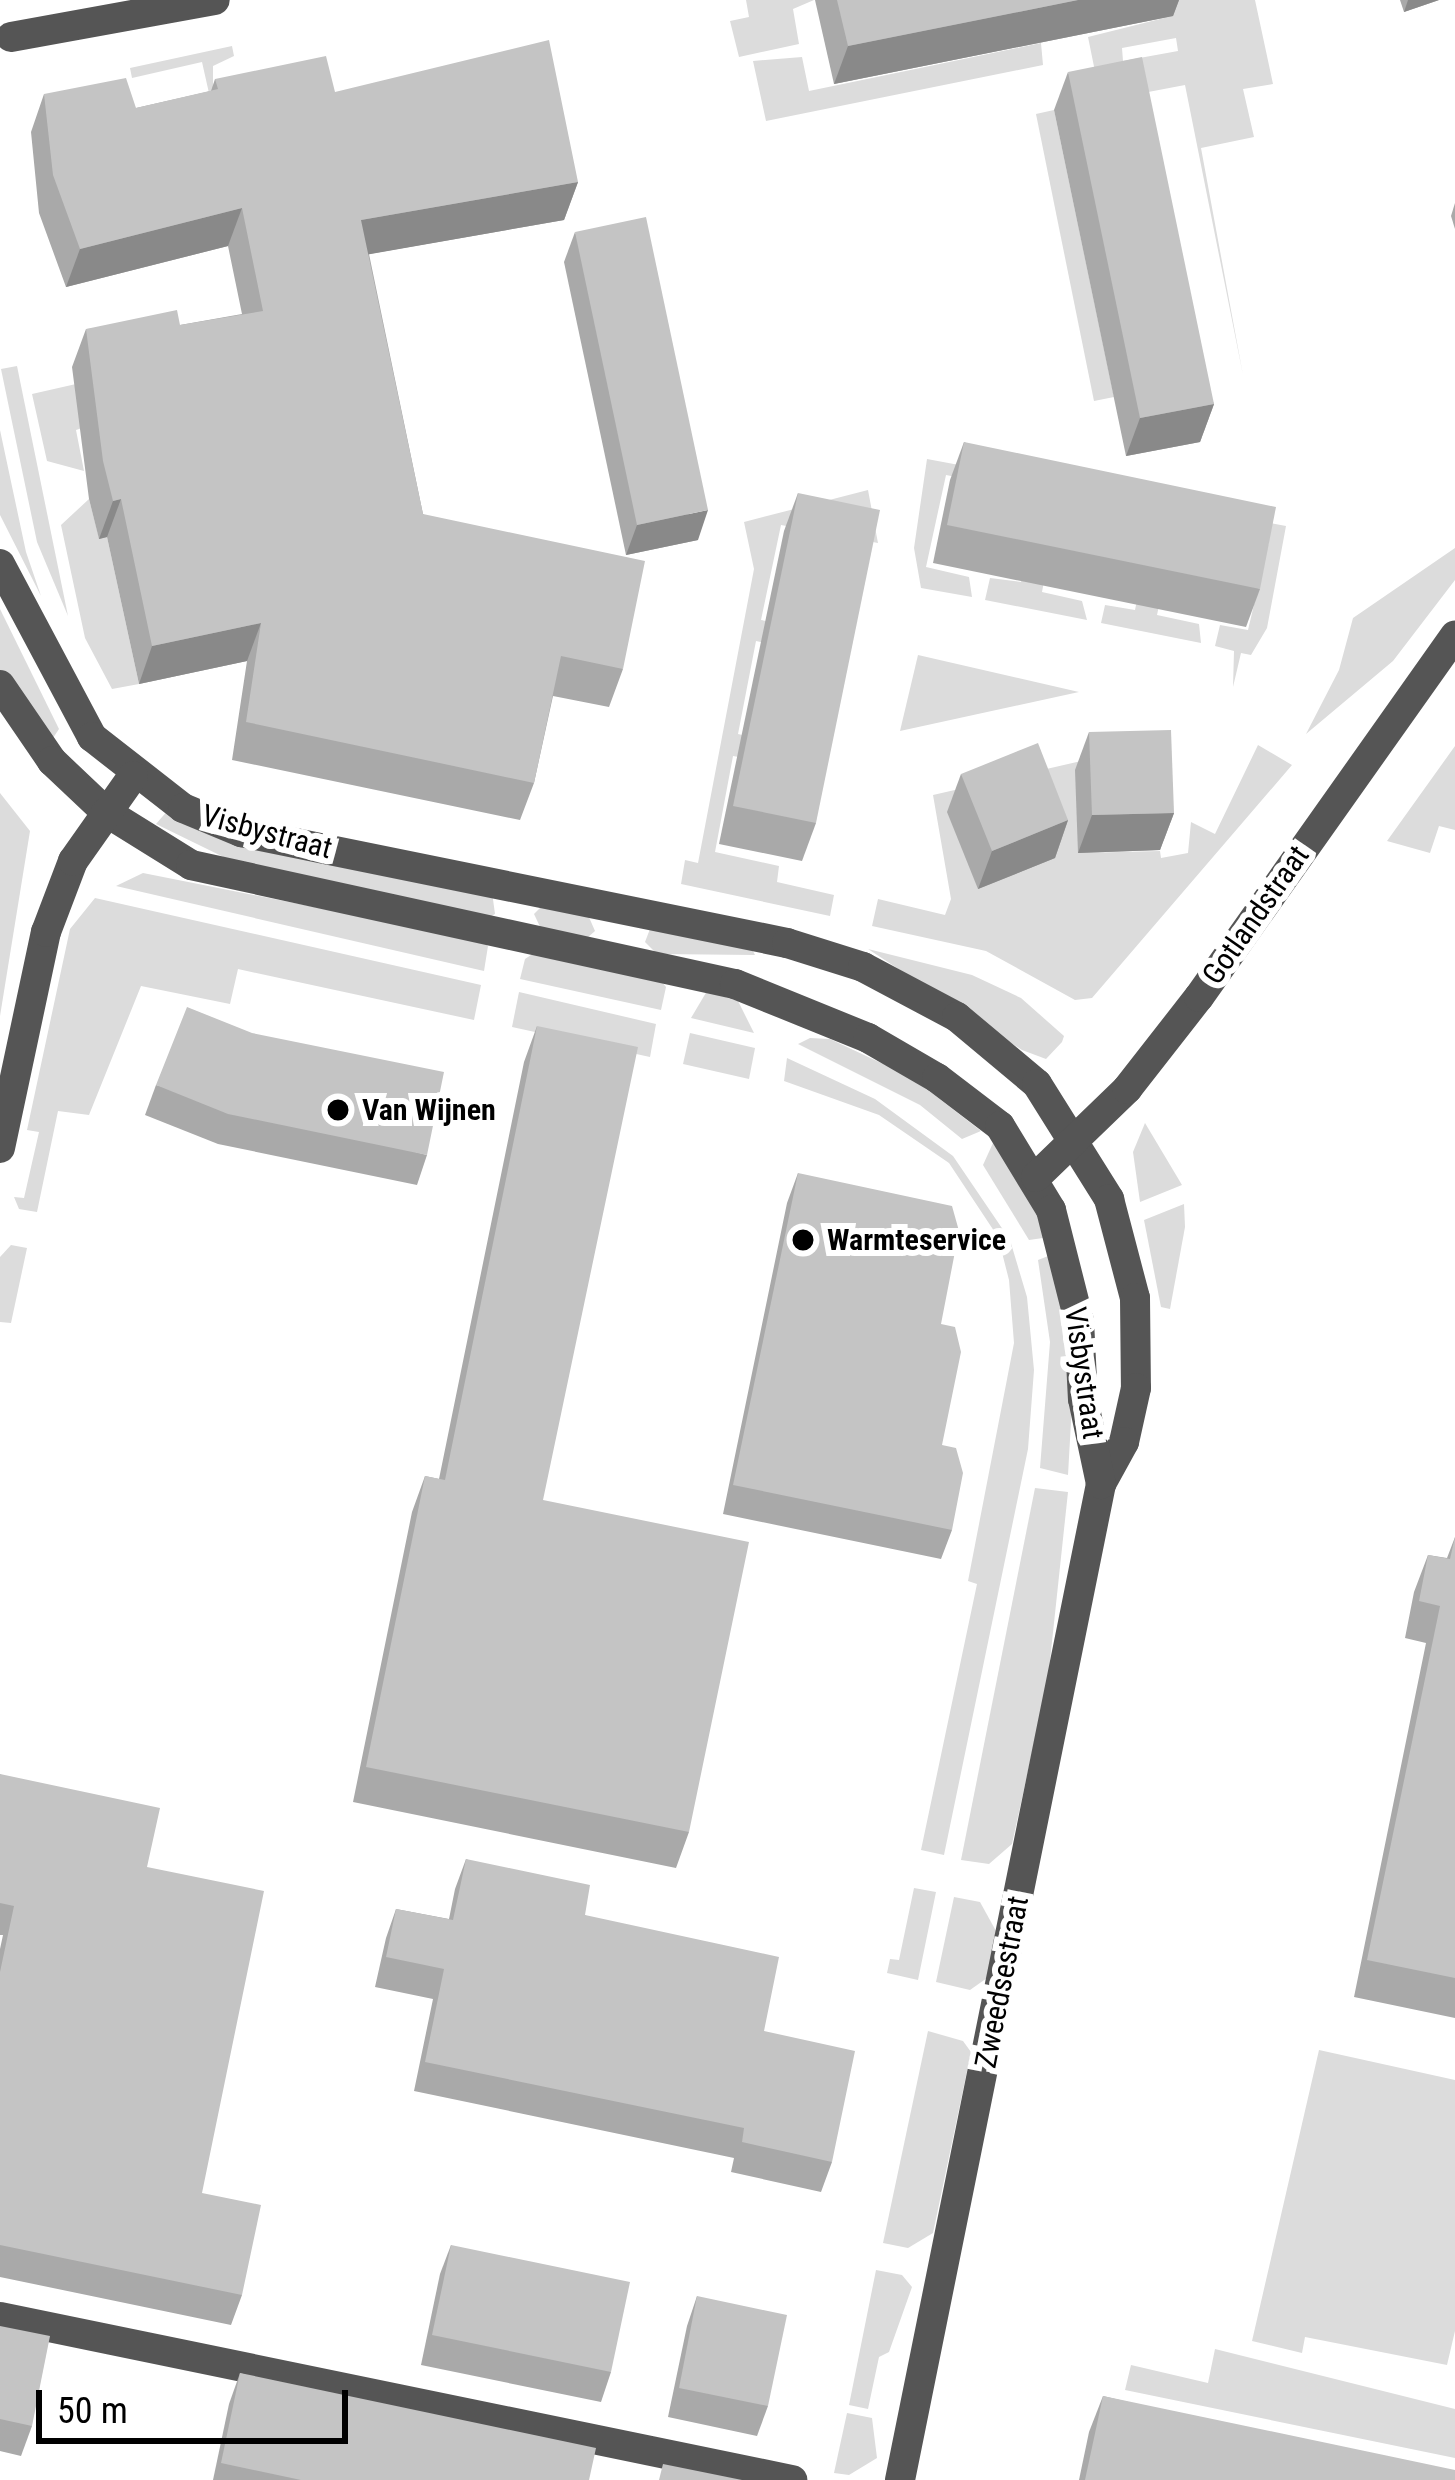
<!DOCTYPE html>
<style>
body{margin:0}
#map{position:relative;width:1455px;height:2480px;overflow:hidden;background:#fff;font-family:"Roboto Condensed",sans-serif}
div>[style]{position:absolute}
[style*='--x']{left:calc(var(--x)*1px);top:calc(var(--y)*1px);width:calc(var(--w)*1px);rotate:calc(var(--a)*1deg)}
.green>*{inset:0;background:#dcdcdc}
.minor>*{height:30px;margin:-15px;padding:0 15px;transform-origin:15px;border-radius:15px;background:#555}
.wall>*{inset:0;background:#a9a9a9}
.shaded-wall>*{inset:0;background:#898989}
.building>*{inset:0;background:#c4c4c4}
.dots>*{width:33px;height:33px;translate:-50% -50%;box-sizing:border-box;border:6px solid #fff;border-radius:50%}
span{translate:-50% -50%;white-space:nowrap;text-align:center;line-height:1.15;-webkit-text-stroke:12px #fff;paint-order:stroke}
.street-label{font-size:30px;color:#000}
.poi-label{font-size:30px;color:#000;font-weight:700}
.left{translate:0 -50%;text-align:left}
.scale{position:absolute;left:36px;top:2390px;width:312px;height:54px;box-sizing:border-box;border:6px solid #000;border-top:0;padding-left:15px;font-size:36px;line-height:42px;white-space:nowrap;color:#000;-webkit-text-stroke:9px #fff;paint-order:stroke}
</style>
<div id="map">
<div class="green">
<div style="clip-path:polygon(746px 0,814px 0,793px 9px,799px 44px,739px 57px,730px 21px,749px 17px)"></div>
<div style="clip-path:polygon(evenodd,1170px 0,1255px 0,1273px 84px,1243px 89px,1254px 137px,1201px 148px,1243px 375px,1185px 85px,1101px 101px,1088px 37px,1172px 16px,1170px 0,1176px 38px,1178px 51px,1123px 61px,1122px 48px,1176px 38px)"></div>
<div style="clip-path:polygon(1041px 43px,1043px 65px,766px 121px,753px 61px,802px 57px,809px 91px)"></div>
<div style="clip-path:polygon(232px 46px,234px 56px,213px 66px,213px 111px,202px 62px,132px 78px,130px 68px)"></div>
<div style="clip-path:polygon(1054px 110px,1114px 397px,1094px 401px,1036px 114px)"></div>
<div style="clip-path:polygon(17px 366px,68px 616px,37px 542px,1px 369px)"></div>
<div style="clip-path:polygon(76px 384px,85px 427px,76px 430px,84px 471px,47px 461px,32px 394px)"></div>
<div style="clip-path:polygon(0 430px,26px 552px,41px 596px,0 515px)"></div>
<div style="clip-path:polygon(927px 459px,1286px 526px,1267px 628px,1251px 655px,1241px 653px,1233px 687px,1234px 651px,1215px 646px,1220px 625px,1248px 630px,1269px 541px,1177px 521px,1157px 615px,1199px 624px,1201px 643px,1101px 623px,1105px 605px,1135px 610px,1154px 516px,1060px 497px,1042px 592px,1082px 601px,1087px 620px,985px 600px,990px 578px,1021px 582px,1039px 493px,946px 475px,926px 567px,969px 577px,972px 597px,921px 588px,914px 548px)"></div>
<div style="clip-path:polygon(868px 490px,878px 543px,781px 525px,761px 620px,841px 636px,838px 658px,756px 641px,738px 734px,824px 754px,819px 771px,733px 756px,715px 852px,779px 866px,777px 882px,834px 895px,830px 916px,681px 884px,685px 860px,698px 863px,754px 569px,744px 522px)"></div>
<div style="clip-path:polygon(89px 499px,99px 538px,107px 537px,139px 684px,112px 689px,85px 638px,61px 525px)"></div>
<div style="clip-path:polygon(1455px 548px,1455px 580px,1393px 661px,1306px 734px,1339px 670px,1353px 618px)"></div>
<div style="clip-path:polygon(0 609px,59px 729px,51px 741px,0 671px)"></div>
<div style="clip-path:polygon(918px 655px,1079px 692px,900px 731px)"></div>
<div style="clip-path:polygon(1258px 745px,1292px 765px,1092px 998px,1075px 1000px,986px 951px,872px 926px,878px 899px,945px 915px,951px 899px,933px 795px,1103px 756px,1078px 853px,1160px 851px,1161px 858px,1188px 853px,1191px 822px,1215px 834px)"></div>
<div style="clip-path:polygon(1455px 746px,1455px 830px,1439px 826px,1430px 853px,1387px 841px)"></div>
<div style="clip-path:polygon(0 793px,30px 831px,0 1016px)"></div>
<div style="clip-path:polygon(169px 809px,492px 892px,495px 914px,486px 919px,244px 867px,156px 824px)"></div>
<div style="clip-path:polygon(143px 873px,480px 940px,488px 946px,484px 971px,116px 886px)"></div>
<div style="clip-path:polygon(95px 898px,481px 985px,474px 1020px,238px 969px,230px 1004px,141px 986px,89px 1115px,58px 1111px,37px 1212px,19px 1209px,14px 1197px,24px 1198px,39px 1132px,27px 1130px,70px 929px)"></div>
<div style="clip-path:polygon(545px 903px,588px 915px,595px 931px,587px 938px,542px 931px,534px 914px)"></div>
<div style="clip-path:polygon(650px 929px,752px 949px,755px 955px,657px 954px,645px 942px)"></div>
<div style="clip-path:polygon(868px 949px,972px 975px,1021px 998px,1064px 1036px,1062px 1042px,1046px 1059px,1022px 1050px)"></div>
<div style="clip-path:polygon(537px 951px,659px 978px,666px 987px,661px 1010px,520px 979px,525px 959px)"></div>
<div style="clip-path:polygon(707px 991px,738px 1001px,754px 1033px,691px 1018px)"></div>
<div style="clip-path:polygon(519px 992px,656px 1024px,650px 1057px,512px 1027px)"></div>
<div style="clip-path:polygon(690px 1033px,755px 1048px,749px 1079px,683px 1064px)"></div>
<div style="clip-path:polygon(810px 1038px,830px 1039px,911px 1077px,981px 1131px,962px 1139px,920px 1105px,798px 1044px)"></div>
<div style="clip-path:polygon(787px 1058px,875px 1099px,953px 1156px,1010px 1240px,1027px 1297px,1034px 1370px,1028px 1449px,944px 1855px,921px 1850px,977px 1584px,968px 1581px,1014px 1343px,1009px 1280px,998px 1237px,949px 1163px,879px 1115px,784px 1081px)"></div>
<div style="clip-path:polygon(1145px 1123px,1182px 1185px,1140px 1202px,1133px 1152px)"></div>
<div style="clip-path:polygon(993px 1143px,1019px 1175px,1050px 1237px,1029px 1240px,983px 1165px)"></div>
<div style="clip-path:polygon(1184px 1204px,1185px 1227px,1170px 1309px,1161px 1307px,1144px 1220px)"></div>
<div style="clip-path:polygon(11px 1245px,27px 1248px,11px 1323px,0 1322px,0 1257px)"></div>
<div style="clip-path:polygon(1056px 1253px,1074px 1369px,1068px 1475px,1040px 1468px,1050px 1342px,1038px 1260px)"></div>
<div style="clip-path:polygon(1035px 1488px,1068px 1492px,1048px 1679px,1012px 1844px,989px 1864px,961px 1860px)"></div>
<div style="clip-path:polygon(914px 1888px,936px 1892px,918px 1980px,887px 1973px,890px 1959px,899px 1960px)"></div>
<div style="clip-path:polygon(954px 1897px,980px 1902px,996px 1931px,987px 1978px,970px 1990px,936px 1982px)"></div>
<div style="clip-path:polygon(928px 2031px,963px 2041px,971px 2052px,933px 2233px,908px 2248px,883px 2243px)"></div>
<div style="clip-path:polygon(1319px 2050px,1455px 2080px,1455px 2331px,1447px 2365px,1305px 2337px,1302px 2353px,1252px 2341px)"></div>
<div style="clip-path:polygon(876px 2270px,902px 2275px,912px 2287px,889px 2352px,879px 2357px,868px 2409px,849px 2405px)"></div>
<div style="clip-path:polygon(1215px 2349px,1455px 2409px,1455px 2458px,1125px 2390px,1131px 2365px,1208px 2383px)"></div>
<div style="clip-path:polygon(847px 2413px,872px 2418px,877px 2458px,849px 2475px,834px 2473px)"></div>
</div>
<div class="minor">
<div style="--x:11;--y:37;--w:207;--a:-10.3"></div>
<div style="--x:0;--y:564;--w:196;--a:62"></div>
<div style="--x:92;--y:737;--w:115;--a:38"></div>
<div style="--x:183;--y:808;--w:63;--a:22.5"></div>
<div style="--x:241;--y:832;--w:557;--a:11.49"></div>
<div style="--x:787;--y:943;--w:80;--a:17.5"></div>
<div style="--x:863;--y:967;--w:106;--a:28"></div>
<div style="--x:957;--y:1017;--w:104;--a:39.9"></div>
<div style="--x:1037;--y:1084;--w:136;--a:57.9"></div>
<div style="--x:1109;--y:1199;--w:102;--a:75.3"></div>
<div style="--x:1135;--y:1298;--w:90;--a:89.4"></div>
<div style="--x:1136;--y:1388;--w:55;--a:102.5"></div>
<div style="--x:1124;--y:1442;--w:48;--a:118.7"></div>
<div style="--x:1101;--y:1484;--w:1016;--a:101.41"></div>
<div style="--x:0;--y:685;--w:92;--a:55.6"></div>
<div style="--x:52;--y:761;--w:74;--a:43.4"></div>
<div style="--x:106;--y:812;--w:100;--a:31.9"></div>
<div style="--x:191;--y:865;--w:557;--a:12.34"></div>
<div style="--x:735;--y:984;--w:144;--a:22.1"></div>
<div style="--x:868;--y:1038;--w:80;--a:30.1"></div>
<div style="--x:937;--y:1078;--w:79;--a:37.3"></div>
<div style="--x:1000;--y:1126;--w:98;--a:58.7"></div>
<div style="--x:1051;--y:1210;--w:114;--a:75.8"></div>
<div style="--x:1079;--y:1321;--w:78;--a:87.1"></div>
<div style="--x:1083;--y:1399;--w:87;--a:78"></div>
<div style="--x:0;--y:1148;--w:221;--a:-78"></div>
<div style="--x:46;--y:932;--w:76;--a:-69.2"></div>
<div style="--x:73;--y:861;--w:104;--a:-54.8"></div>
<div style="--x:1036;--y:1177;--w:127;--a:-44"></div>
<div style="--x:1127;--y:1089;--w:117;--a:-52"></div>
<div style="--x:1199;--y:997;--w:443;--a:-54.7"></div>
<div style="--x:0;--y:2317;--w:809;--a:11.63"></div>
</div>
<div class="wall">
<div style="clip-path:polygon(815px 0,1179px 0,1173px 16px,834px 84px)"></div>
<div style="clip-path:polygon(1400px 0,1439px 0,1404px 12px)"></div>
<div style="clip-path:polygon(1068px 72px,1214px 404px,1200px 442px,1126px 456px,1054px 110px)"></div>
<div style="clip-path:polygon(215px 79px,335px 92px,578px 182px,564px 220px,369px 254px,423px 514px,623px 669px,609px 707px,553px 696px,534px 783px,520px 820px,232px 760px,247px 661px,139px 684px,107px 537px,99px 539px,89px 499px,72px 367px,86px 329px,180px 325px,242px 314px,228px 246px,66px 287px,39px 213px,31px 132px,44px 94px,136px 108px,211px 91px)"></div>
<div style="clip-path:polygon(1455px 203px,1455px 229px,1451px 216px)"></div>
<div style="clip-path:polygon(575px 232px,698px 540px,626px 555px,564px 262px)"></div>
<div style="clip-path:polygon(964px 442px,1260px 589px,1246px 627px,933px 563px,950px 480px)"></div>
<div style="clip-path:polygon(798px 493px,816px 823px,802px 861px,719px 844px,784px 531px)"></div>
<div style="clip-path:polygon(1089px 732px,1174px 813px,1160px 850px,1078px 853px,1075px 770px)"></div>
<div style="clip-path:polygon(961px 774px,1068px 820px,1055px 858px,978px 889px,947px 812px)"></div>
<div style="clip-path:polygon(537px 1026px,543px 1500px,689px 1832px,676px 1868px,353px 1802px,412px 1512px,425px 1476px,439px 1479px,524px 1062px)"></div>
<div style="clip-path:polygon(156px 1085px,427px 1155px,417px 1185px,218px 1144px,145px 1115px)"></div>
<div style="clip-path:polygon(798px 1173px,941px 1324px,942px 1445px,952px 1530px,941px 1559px,723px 1514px,787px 1203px)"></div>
<div style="clip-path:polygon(1455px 1537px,1455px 2018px,1354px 1997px,1426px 1643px,1405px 1638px,1414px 1592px,1428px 1555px,1447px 1558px)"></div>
<div style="clip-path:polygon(0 1774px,147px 1867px,202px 2193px,242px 2295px,231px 2325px,0 2277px,0 1949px,3px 1935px,0 1935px)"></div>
<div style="clip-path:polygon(466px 1859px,585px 1915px,764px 2031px,832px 2162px,821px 2192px,731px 2172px,734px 2158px,414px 2091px,433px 1999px,375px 1987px,386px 1938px,396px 1909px,449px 1919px,455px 1889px)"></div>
<div style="clip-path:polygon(451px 2245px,611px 2372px,601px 2402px,421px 2365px,440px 2274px)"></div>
<div style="clip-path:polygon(697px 2296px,768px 2406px,757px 2436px,668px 2417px,687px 2326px)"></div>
<div style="clip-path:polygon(0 2326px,32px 2426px,21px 2456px,0 2451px)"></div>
<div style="clip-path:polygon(240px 2373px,589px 2480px,213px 2480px,229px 2404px)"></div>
<div style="clip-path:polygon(1103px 2396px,1455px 2480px,1079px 2480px,1089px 2432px)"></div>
</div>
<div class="shaded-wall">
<div style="clip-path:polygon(1078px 0,1179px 0,1173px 16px,834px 84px,848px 46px)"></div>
<div style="clip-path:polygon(1408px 0,1439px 0,1404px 12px)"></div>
<div style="clip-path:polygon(578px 182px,564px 220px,348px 258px,361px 220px)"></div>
<div style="clip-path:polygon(242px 208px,228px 246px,66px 287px,80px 249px)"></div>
<div style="clip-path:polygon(1214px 404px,1200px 442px,1126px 456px,1140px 418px)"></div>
<div style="clip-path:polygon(121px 499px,107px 537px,99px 539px,113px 501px)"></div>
<div style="clip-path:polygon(708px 510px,698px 540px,626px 555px,637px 525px)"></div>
<div style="clip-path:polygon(261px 623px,247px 661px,139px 684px,152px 646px)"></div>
<div style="clip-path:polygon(1174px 813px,1160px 850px,1078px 853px,1092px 815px)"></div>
<div style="clip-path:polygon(1068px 820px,1055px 858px,978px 889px,992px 851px)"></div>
</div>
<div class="building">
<div style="clip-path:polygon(837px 0,1078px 0,848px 46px)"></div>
<div style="clip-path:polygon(549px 40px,578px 182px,361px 220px,423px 514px,645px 561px,623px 669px,561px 656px,534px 783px,246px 722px,261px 623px,152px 646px,121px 499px,113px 501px,103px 461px,86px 329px,177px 310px,180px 325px,263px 311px,242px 208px,80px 249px,53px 175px,44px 94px,126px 78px,136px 108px,218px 89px,215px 79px,326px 56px,335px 92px)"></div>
<div style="clip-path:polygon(1142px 57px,1214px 404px,1140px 418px,1068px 72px)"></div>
<div style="clip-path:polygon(646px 217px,708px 510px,637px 525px,575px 232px)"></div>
<div style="clip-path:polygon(964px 442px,1276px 507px,1260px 589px,947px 525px)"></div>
<div style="clip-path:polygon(798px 493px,880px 510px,816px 823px,733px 806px)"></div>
<div style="clip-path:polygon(1171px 730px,1174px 813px,1092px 815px,1089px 732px)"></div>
<div style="clip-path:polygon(1038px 743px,1068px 820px,992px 851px,961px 774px)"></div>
<div style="clip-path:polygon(187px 1007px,252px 1033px,444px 1072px,427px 1155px,228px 1114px,156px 1085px)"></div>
<div style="clip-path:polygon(537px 1026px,638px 1047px,543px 1500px,749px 1542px,689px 1832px,366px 1767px,425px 1476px,445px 1480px)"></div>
<div style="clip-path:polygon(798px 1173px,952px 1206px,959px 1231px,941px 1324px,955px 1327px,961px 1352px,942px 1445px,956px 1448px,963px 1473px,952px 1530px,733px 1485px)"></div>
<div style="clip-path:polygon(1455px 1537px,1455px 1978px,1367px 1960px,1440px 1606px,1419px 1601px,1428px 1555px,1450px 1559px)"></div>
<div style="clip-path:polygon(0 1774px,160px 1808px,147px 1867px,264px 1891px,202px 2193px,261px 2205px,242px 2295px,0 2245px,0 1972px,14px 1906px,0 1903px)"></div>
<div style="clip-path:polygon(466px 1859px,590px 1885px,585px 1915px,779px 1957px,764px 2031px,855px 2051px,832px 2162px,742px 2142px,744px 2128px,425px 2062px,444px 1969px,386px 1957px,396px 1909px,453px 1920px)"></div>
<div style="clip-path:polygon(451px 2245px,630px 2282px,611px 2372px,432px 2335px)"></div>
<div style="clip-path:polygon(697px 2296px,787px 2315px,768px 2406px,679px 2388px)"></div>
<div style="clip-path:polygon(0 2326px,50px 2336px,32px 2426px,0 2419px)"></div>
<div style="clip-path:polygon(240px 2373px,596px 2448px,589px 2480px,301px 2480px,221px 2463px)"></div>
<div style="clip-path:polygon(1103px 2396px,1455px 2470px,1455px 2480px,1085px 2480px)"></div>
<div style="clip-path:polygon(663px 2464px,742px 2480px,659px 2480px)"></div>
</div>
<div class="dots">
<div style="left:338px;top:1110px;background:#000"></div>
<div style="left:803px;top:1240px;background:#000"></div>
</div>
<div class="street-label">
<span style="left:267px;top:832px;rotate:15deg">Visbystraat</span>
<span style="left:1256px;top:915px;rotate:-55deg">Gotlandstraat</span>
<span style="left:1084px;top:1373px;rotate:82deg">Visbystraat</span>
<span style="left:1002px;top:1982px;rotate:-79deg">Zweedsestraat</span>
</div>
<div class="poi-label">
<span class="left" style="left:362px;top:1110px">Van Wijnen</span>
<span class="left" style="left:827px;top:1240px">Warmteservice</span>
</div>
<div class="scale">50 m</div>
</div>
